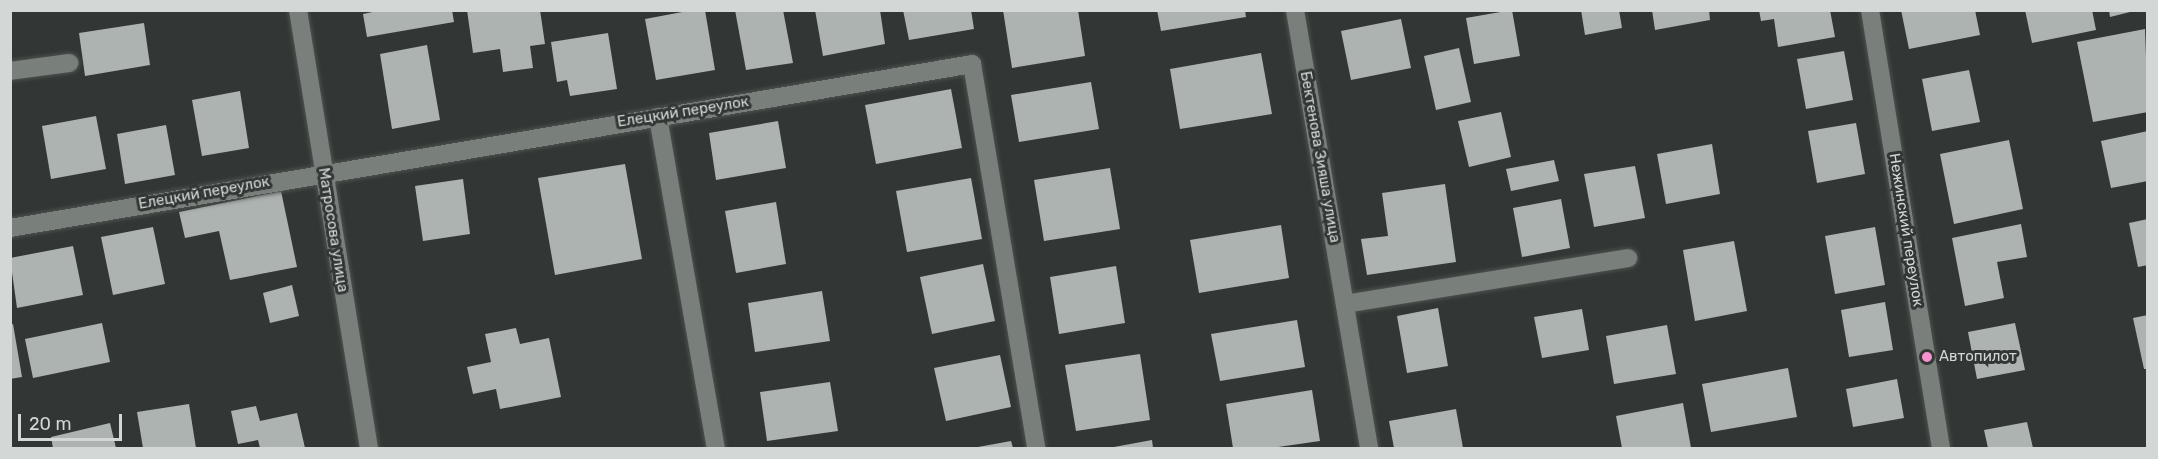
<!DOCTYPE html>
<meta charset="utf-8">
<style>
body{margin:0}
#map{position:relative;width:2158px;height:459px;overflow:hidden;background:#323735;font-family:Rubik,sans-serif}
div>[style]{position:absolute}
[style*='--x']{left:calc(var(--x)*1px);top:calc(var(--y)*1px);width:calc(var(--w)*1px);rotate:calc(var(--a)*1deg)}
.building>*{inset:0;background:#adb3b0}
.roads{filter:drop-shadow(0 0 2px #4e5350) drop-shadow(0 0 2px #4e5350)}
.minor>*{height:18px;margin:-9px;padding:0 9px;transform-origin:9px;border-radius:9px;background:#797f7b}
.dots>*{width:16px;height:16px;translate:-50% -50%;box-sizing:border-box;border:3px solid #323735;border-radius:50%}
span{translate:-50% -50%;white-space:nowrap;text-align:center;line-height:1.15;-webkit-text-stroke:6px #323735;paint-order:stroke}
.street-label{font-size:15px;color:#d3d7d5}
.poi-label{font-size:15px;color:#d3d7d5}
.left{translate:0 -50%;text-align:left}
.frame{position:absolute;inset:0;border:12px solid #d3d7d5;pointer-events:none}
.scale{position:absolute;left:18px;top:414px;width:104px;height:27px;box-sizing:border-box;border:3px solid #d3d7d5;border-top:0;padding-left:8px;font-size:18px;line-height:21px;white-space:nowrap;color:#d3d7d5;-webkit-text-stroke:4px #323735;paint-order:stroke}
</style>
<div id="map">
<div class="building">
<div style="clip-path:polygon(382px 10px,452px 10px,454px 22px,367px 37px,363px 14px)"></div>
<div style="clip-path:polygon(467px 10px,540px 10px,545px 44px,530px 46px,533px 68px,503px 72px,500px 49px,473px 53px)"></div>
<div style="clip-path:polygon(693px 10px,705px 10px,715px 70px,656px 80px,645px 19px)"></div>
<div style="clip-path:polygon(735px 10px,783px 10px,793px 63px,746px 70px)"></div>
<div style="clip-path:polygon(815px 10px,880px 10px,885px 44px,823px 56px)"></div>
<div style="clip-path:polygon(903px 10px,971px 10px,974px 29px,909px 40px)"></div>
<div style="clip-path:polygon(1003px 10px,1078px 10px,1085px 56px,1012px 68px)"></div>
<div style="clip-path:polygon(1157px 10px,1245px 10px,1246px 17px,1161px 31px)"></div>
<div style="clip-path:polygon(1512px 10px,1520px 56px,1474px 64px,1466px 18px)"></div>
<div style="clip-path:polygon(1581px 10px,1619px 10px,1622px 28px,1585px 35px)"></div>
<div style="clip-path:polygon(1652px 10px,1709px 10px,1710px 20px,1655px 30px)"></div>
<div style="clip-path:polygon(1759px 10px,1830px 10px,1835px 37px,1778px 47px,1774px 19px,1761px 21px)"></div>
<div style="clip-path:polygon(1901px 10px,1975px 10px,1980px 35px,1909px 49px)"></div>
<div style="clip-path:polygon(2025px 10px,2092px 10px,2096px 30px,2032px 43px)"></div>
<div style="clip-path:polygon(2109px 10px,2133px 10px,2134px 11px,2110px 17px)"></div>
<div style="clip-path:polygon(1401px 19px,1411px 68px,1351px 80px,1341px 31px)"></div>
<div style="clip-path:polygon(144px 23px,150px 65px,85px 76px,79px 33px)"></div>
<div style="clip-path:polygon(2145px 29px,2148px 112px,2093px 122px,2077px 42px)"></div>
<div style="clip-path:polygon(608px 33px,617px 89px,570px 96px,567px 80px,557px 82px,551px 42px)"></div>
<div style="clip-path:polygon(427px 45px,440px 120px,392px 129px,380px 54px)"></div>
<div style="clip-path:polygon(1459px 48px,1471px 102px,1436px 110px,1424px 56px)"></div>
<div style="clip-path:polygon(1844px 51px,1853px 100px,1806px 109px,1797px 59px)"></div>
<div style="clip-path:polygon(1261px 53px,1272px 114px,1180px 129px,1170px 69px)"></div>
<div style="clip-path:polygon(1969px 70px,1980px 122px,1932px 131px,1922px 79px)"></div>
<div style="clip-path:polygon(1091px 82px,1099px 129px,1019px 142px,1011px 95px)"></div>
<div style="clip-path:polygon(951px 89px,962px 148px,876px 164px,865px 105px)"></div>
<div style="clip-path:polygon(240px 91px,249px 148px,202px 156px,192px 100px)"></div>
<div style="clip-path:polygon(1501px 112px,1511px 157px,1469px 167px,1458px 121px)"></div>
<div style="clip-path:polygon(96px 116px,106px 169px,51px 179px,42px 126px)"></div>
<div style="clip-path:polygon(778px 121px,786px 168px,716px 180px,709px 133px)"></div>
<div style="clip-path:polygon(1856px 123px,1865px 174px,1817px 183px,1808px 131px)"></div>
<div style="clip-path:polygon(166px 125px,175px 175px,125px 184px,117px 134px)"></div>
<div style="clip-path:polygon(2148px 131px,2148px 181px,2111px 188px,2101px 141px)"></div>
<div style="clip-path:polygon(2009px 140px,2023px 209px,1954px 224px,1940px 154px)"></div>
<div style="clip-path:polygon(1712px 144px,1720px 194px,1666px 204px,1657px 154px)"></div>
<div style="clip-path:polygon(1554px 160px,1559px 181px,1511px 191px,1506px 169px)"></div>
<div style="clip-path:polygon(625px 164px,642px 259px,555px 275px,538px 178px)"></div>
<div style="clip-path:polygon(1635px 166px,1645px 218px,1594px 227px,1584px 174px)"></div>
<div style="clip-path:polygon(1110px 168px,1120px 229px,1044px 241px,1034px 180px)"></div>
<div style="clip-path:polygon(971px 178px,982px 239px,907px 252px,896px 191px)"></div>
<div style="clip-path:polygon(463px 179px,470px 234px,423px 241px,415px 186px)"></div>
<div style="clip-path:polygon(1445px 184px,1456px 262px,1367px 275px,1361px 239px,1388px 236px,1382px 193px)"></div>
<div style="clip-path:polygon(281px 191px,297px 267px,230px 280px,219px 231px,185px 238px,179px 212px)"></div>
<div style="clip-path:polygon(1561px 199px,1570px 248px,1522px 257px,1513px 208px)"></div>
<div style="clip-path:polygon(776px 202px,786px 264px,736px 273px,725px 211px)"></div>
<div style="clip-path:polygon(2148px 219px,2148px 265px,2138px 267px,2129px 223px)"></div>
<div style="clip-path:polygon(2021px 224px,2027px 257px,1997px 262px,2004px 298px,1965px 306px,1952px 238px)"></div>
<div style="clip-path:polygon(1281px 225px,1289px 278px,1199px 293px,1190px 240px)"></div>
<div style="clip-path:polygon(153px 227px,165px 284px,113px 295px,101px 237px)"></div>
<div style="clip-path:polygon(1875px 227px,1885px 285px,1835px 294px,1825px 236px)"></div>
<div style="clip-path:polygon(1734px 241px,1747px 311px,1695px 321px,1683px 250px)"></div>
<div style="clip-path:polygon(73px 246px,83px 295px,17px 308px,10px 258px)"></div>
<div style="clip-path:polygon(983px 264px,995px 321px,932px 334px,920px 277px)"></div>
<div style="clip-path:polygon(1116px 266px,1125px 323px,1059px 334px,1050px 277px)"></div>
<div style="clip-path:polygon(292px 285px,299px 316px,270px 323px,263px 293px)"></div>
<div style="clip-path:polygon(822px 291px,830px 341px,755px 352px,748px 303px)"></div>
<div style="clip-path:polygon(1885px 302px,1893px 350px,1849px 357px,1841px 310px)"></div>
<div style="clip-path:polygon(1438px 308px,1448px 366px,1407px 373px,1397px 316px)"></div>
<div style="clip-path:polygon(1582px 309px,1589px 350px,1542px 358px,1534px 317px)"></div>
<div style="clip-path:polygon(2148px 315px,2148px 369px,2144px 369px,2133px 318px)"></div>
<div style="clip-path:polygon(1297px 320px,1305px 367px,1220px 381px,1211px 334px)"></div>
<div style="clip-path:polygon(102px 323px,110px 362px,33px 378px,25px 339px)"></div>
<div style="clip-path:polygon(2015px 323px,2025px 370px,1977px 379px,1968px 332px)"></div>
<div style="clip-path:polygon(13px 324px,22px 377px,10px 379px,10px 325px)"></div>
<div style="clip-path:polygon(1667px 325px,1676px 374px,1614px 384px,1606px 336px)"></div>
<div style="clip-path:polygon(516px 328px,520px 344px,549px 338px,561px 397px,500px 409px,496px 389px,473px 394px,467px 367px,491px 362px,485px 334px)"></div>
<div style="clip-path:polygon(1140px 354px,1150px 420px,1076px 431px,1065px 365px)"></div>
<div style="clip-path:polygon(1000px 355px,1011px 407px,946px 421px,934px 368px)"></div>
<div style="clip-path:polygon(1788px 368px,1797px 417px,1711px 432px,1702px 384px)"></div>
<div style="clip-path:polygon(1897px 379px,1904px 418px,1853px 427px,1846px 389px)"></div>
<div style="clip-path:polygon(830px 382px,838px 431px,767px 441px,760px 392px)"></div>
<div style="clip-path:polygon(1312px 390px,1320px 441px,1271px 448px,1233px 448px,1226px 404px)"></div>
<div style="clip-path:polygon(1683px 403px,1691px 448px,1622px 448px,1616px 416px)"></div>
<div style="clip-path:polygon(189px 404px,196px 448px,143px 448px,137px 412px)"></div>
<div style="clip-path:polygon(256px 406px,260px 421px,297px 413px,305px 448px,260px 448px,258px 440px,238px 444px,231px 411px)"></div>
<div style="clip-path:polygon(1456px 409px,1463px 448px,1394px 448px,1389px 421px)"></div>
<div style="clip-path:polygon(2027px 422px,2033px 448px,1988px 448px,1984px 430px)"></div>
<div style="clip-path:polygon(110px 423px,116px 448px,53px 448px,51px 437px)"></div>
<div style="clip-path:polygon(1152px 440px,1153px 448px,1114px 448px,1114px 447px)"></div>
<div style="clip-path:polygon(1011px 441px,1013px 448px,978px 448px,978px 447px)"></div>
</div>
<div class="roads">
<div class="minor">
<div style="--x:298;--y:10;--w:444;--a:80.8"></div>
<div style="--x:1295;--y:10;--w:444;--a:80.4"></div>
<div style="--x:1870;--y:10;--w:444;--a:80.8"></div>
<div style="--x:10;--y:71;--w:60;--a:-7.7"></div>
<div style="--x:658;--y:117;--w:336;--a:80.1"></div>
<div style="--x:10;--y:228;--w:976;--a:-9.67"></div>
<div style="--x:972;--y:64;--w:389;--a:80.5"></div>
<div style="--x:1345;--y:304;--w:287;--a:-9.2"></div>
</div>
</div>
<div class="dots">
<div style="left:1927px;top:357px;background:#f690cf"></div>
</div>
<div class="street-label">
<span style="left:683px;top:112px;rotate:-9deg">Елецкий переулок</span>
<span style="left:1320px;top:157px;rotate:80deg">Бектенова Зияша улица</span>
<span style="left:204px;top:193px;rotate:-10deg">Елецкий переулок</span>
<span style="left:333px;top:230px;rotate:81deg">Матросова улица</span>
<span style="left:1906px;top:230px;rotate:81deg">Нежинский переулок</span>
</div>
<div class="poi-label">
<span class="left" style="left:1939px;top:357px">Автопилот</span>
</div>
<div class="frame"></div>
<div class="scale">20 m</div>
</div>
